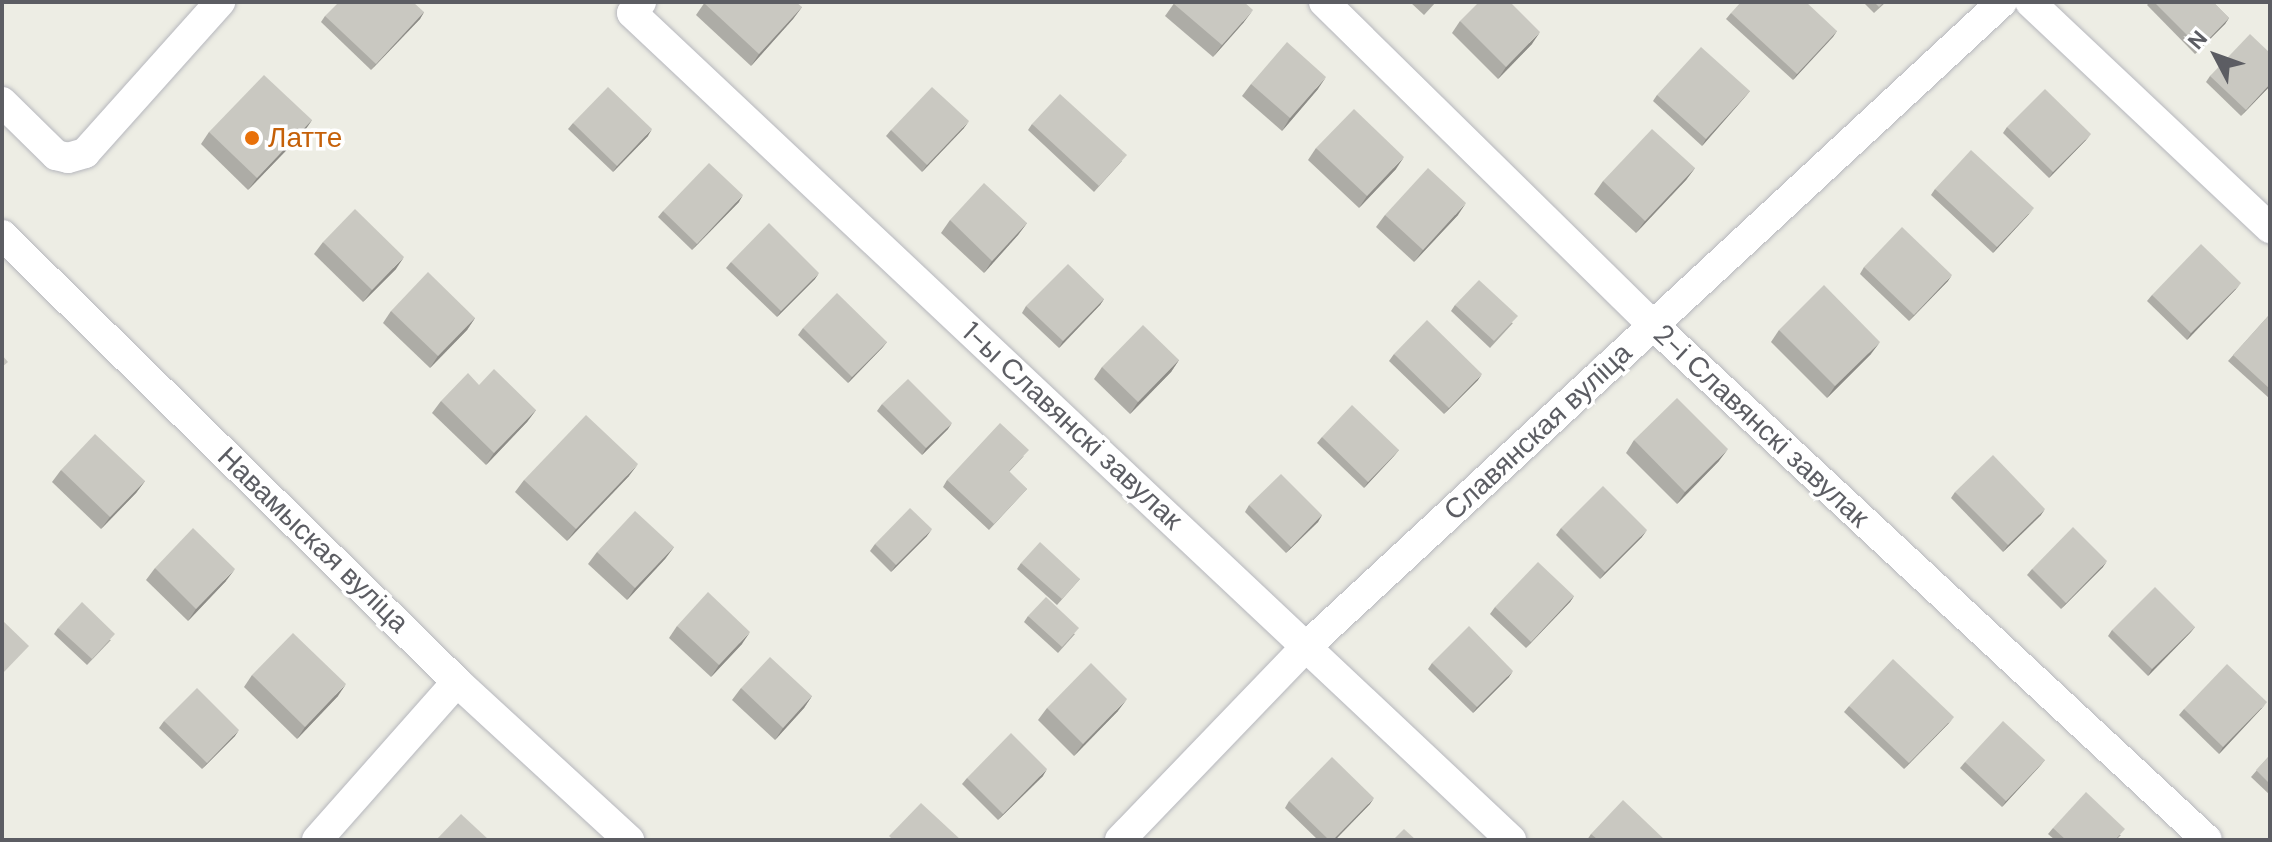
<!DOCTYPE html>
<meta charset="utf-8">
<style>
body{margin:0}
#map{position:relative;width:2272px;height:842px;overflow:hidden;background:#edede4;font-family:"DM Sans",sans-serif}
div>[style]{position:absolute}
[style*='--x']{left:calc(var(--x)*1px);top:calc(var(--y)*1px);width:calc(var(--w)*1px);rotate:calc(var(--a)*1deg)}
.roads{filter:drop-shadow(0 0 2px #b6b7bd) drop-shadow(0 0 2px #b6b7bd)}
.minor>*{height:30px;margin:-15px;padding:0 15px;transform-origin:15px;border-radius:15px;background:#fff}
.wall>*{inset:0;background:#adaca6}
.shaded-wall>*{inset:0;background:#8d8c87}
.building>*{inset:0;background:#c9c8c1}
.dots>*{width:22px;height:22px;translate:-50% -50%;box-sizing:border-box;border:4px solid #fff;border-radius:50%}
span{translate:-50% -50%;white-space:nowrap;text-align:center;line-height:1.15;-webkit-text-stroke:7px #fff;paint-order:stroke}
.food-label{font-size:28px;color:#c56008}
.left{translate:0 -50%;text-align:left}
.street-label{font-size:28px;color:#5c5d63}
.frame{position:absolute;inset:0;border:4px solid #5c5d63;pointer-events:none}
.north{position:absolute;left:2176px;top:16px;width:80px;height:80px;-webkit-text-stroke:6px #fff;paint-order:stroke;rotate:311deg;font-size:22px;font-weight:700;line-height:32px;text-align:center;color:#5c5d63}
.north::after{content:'';display:block;margin:auto;width:28px;height:36px;background:#5c5d63;clip-path:polygon(50% 0,100% 100%,50% 72%,0 100%)}
</style>
<div id="map">
<div class="roads">
<div class="minor">
<div style="--x:641;--y:2;--w:14;--a:129"></div>
<div style="--x:632;--y:13;--w:1207;--a:43.25"></div>
<div style="--x:1324;--y:2;--w:461;--a:44.5"></div>
<div style="--x:1653;--y:325;--w:756;--a:42.91"></div>
<div style="--x:2030;--y:2;--w:330;--a:43.3"></div>
<div style="--x:2;--y:102;--w:76;--a:44.5"></div>
<div style="--x:56;--y:155;--w:12;--a:14"></div>
<div style="--x:68;--y:158;--w:18;--a:-16"></div>
<div style="--x:85;--y:153;--w:203;--a:-48.2"></div>
<div style="--x:2;--y:235;--w:638;--a:44.49"></div>
<div style="--x:457;--y:682;--w:234;--a:42.6"></div>
<div style="--x:317;--y:840;--w:211;--a:-48.5"></div>
<div style="--x:1120;--y:840;--w:269;--a:-46.1"></div>
<div style="--x:1307;--y:646;--w:948;--a:-42.82"></div>
</div>
</div>
<div class="wall">
<div style="clip-path:polygon(705px 2px,802px 7px,793px 19px,751px 66px,696px 15px)"></div>
<div style="clip-path:polygon(1175px 2px,1244px 22px,1213px 57px,1165px 16px)"></div>
<div style="clip-path:polygon(1410px 2px,1436px 2px,1424px 15px)"></div>
<div style="clip-path:polygon(1863px 2px,1886px 2px,1874px 13px)"></div>
<div style="clip-path:polygon(2150px 2px,2213px 2px,2229px 18px,2225px 24px,2195px 54px,2147px 5px)"></div>
<div style="clip-path:polygon(424px 12px,420px 19px,371px 70px,321px 22px,325px 16px)"></div>
<div style="clip-path:polygon(1731px 13px,1837px 31px,1793px 80px,1726px 19px)"></div>
<div style="clip-path:polygon(1460px 21px,1532px 44px,1498px 79px,1452px 33px)"></div>
<div style="clip-path:polygon(2270px 53px,2270px 86px,2241px 116px,2206px 82px,2210px 76px)"></div>
<div style="clip-path:polygon(1251px 84px,1318px 89px,1282px 131px,1242px 96px)"></div>
<div style="clip-path:polygon(1750px 91px,1702px 146px,1653px 101px,1657px 95px)"></div>
<div style="clip-path:polygon(312px 120px,303px 133px,248px 190px,201px 144px,209px 132px)"></div>
<div style="clip-path:polygon(573px 123px,648px 136px,613px 172px,568px 129px)"></div>
<div style="clip-path:polygon(1032px 124px,1122px 161px,1094px 192px,1028px 130px)"></div>
<div style="clip-path:polygon(2007px 127px,2086px 140px,2049px 178px,2003px 133px)"></div>
<div style="clip-path:polygon(964px 128px,922px 172px,886px 136px,891px 130px)"></div>
<div style="clip-path:polygon(1316px 148px,1396px 169px,1359px 208px,1308px 160px)"></div>
<div style="clip-path:polygon(1695px 168px,1686px 180px,1636px 233px,1594px 194px,1603px 181px)"></div>
<div style="clip-path:polygon(1935px 189px,2029px 214px,1993px 253px,1931px 195px)"></div>
<div style="clip-path:polygon(739px 202px,692px 250px,658px 217px,663px 211px)"></div>
<div style="clip-path:polygon(1385px 215px,1458px 215px,1414px 262px,1376px 227px)"></div>
<div style="clip-path:polygon(950px 220px,1027px 223px,1018px 235px,984px 273px,941px 233px)"></div>
<div style="clip-path:polygon(323px 242px,396px 269px,363px 302px,314px 254px)"></div>
<div style="clip-path:polygon(731px 262px,815px 279px,777px 317px,726px 268px)"></div>
<div style="clip-path:polygon(1864px 267px,1948px 281px,1909px 321px,1860px 274px)"></div>
<div style="clip-path:polygon(2236px 289px,2187px 340px,2147px 301px,2152px 295px)"></div>
<div style="clip-path:polygon(1104px 299px,1100px 305px,1059px 348px,1022px 313px,1026px 306px)"></div>
<div style="clip-path:polygon(1455px 305px,1513px 323px,1490px 348px,1451px 311px)"></div>
<div style="clip-path:polygon(391px 311px,475px 318px,467px 330px,430px 368px,383px 323px)"></div>
<div style="clip-path:polygon(2270px 314px,2270px 397px,2269px 398px,2228px 361px)"></div>
<div style="clip-path:polygon(803px 328px,887px 342px,882px 348px,848px 383px,798px 335px)"></div>
<div style="clip-path:polygon(1779px 330px,1871px 354px,1827px 398px,1771px 342px)"></div>
<div style="clip-path:polygon(1394px 354px,1478px 380px,1444px 414px,1389px 361px)"></div>
<div style="clip-path:polygon(1179px 360px,1171px 372px,1130px 414px,1094px 379px,1102px 367px)"></div>
<div style="clip-path:polygon(441px 401px,536px 410px,527px 422px,486px 465px,432px 413px)"></div>
<div style="clip-path:polygon(882px 404px,948px 429px,922px 455px,877px 411px)"></div>
<div style="clip-path:polygon(1322px 437px,1399px 450px,1364px 488px,1317px 443px)"></div>
<div style="clip-path:polygon(1634px 440px,1719px 461px,1677px 504px,1626px 453px)"></div>
<div style="clip-path:polygon(1024px 456px,1009px 472px,1027px 489px,989px 530px,943px 487px,947px 480px)"></div>
<div style="clip-path:polygon(61px 470px,145px 481px,136px 493px,101px 529px,52px 482px)"></div>
<div style="clip-path:polygon(629px 476px,567px 541px,515px 492px,524px 480px)"></div>
<div style="clip-path:polygon(1955px 492px,2041px 515px,2003px 552px,1951px 498px)"></div>
<div style="clip-path:polygon(1249px 505px,1322px 515px,1318px 522px,1286px 553px,1245px 512px)"></div>
<div style="clip-path:polygon(1561px 528px,1642px 537px,1600px 579px,1556px 535px)"></div>
<div style="clip-path:polygon(927px 536px,891px 572px,870px 551px,875px 544px)"></div>
<div style="clip-path:polygon(674px 547px,665px 559px,627px 600px,588px 564px,597px 552px)"></div>
<div style="clip-path:polygon(1021px 563px,1080px 579px,1057px 605px,1017px 569px)"></div>
<div style="clip-path:polygon(2103px 567px,2061px 609px,2027px 575px,2032px 569px)"></div>
<div style="clip-path:polygon(155px 568px,226px 581px,188px 621px,146px 580px)"></div>
<div style="clip-path:polygon(1574px 596px,1570px 602px,1526px 648px,1490px 614px,1495px 607px)"></div>
<div style="clip-path:polygon(1028px 616px,1075px 634px,1058px 653px,1024px 622px)"></div>
<div style="clip-path:polygon(677px 626px,742px 644px,711px 677px,669px 638px)"></div>
<div style="clip-path:polygon(2195px 627px,2190px 633px,2148px 676px,2108px 636px,2112px 630px)"></div>
<div style="clip-path:polygon(58px 628px,111px 640px,87px 665px,54px 634px)"></div>
<div style="clip-path:polygon(1432px 663px,1509px 677px,1473px 713px,1428px 669px)"></div>
<div style="clip-path:polygon(252px 675px,338px 696px,297px 739px,244px 687px)"></div>
<div style="clip-path:polygon(741px 688px,812px 696px,804px 708px,775px 740px,732px 700px)"></div>
<div style="clip-path:polygon(1849px 706px,1949px 723px,1904px 769px,1844px 712px)"></div>
<div style="clip-path:polygon(1047px 708px,1118px 711px,1074px 756px,1038px 720px)"></div>
<div style="clip-path:polygon(2262px 708px,2219px 754px,2179px 715px,2184px 709px)"></div>
<div style="clip-path:polygon(164px 721px,235px 736px,202px 769px,159px 728px)"></div>
<div style="clip-path:polygon(2270px 755px,2270px 795px,2251px 777px)"></div>
<div style="clip-path:polygon(2045px 760px,2002px 807px,1960px 768px,1965px 762px)"></div>
<div style="clip-path:polygon(1043px 776px,998px 820px,962px 784px,967px 778px)"></div>
<div style="clip-path:polygon(1289px 801px,1370px 804px,1335px 840px,1318px 840px,1285px 808px)"></div>
<div style="clip-path:polygon(2053px 828px,2121px 835px,2116px 840px,2055px 840px,2048px 834px)"></div>
<div style="clip-path:polygon(1591px 834px,1665px 840px,1587px 840px)"></div>
</div>
<div class="shaded-wall">
<div style="clip-path:polygon(802px 7px,793px 19px,751px 66px,759px 54px)"></div>
<div style="clip-path:polygon(1253px 10px,1244px 22px,1213px 57px,1222px 45px)"></div>
<div style="clip-path:polygon(424px 12px,420px 19px,371px 70px,376px 64px)"></div>
<div style="clip-path:polygon(2229px 18px,2225px 24px,2195px 54px,2200px 48px)"></div>
<div style="clip-path:polygon(1837px 31px,1833px 37px,1793px 80px,1797px 74px)"></div>
<div style="clip-path:polygon(1540px 32px,1532px 44px,1498px 79px,1506px 67px)"></div>
<div style="clip-path:polygon(1326px 77px,1318px 89px,1282px 131px,1290px 118px)"></div>
<div style="clip-path:polygon(2270px 84px,2270px 86px,2241px 116px,2246px 110px)"></div>
<div style="clip-path:polygon(1750px 91px,1745px 97px,1702px 146px,1706px 139px)"></div>
<div style="clip-path:polygon(312px 120px,303px 133px,248px 190px,257px 178px)"></div>
<div style="clip-path:polygon(969px 121px,964px 128px,922px 172px,927px 165px)"></div>
<div style="clip-path:polygon(652px 129px,648px 136px,613px 172px,617px 166px)"></div>
<div style="clip-path:polygon(2091px 134px,2086px 140px,2049px 178px,2053px 172px)"></div>
<div style="clip-path:polygon(1404px 157px,1396px 169px,1359px 208px,1367px 196px)"></div>
<div style="clip-path:polygon(1695px 168px,1686px 180px,1636px 233px,1645px 221px)"></div>
<div style="clip-path:polygon(743px 195px,739px 202px,692px 250px,697px 244px)"></div>
<div style="clip-path:polygon(1466px 203px,1458px 215px,1414px 262px,1423px 250px)"></div>
<div style="clip-path:polygon(2034px 208px,2029px 214px,1993px 253px,1997px 247px)"></div>
<div style="clip-path:polygon(1027px 223px,1018px 235px,984px 273px,992px 261px)"></div>
<div style="clip-path:polygon(404px 257px,396px 269px,363px 302px,372px 290px)"></div>
<div style="clip-path:polygon(819px 273px,815px 279px,777px 317px,781px 311px)"></div>
<div style="clip-path:polygon(1952px 275px,1948px 281px,1909px 321px,1914px 315px)"></div>
<div style="clip-path:polygon(2241px 283px,2236px 289px,2187px 340px,2191px 333px)"></div>
<div style="clip-path:polygon(1104px 299px,1100px 305px,1059px 348px,1063px 341px)"></div>
<div style="clip-path:polygon(475px 318px,467px 330px,430px 368px,438px 356px)"></div>
<div style="clip-path:polygon(887px 342px,882px 348px,848px 383px,852px 377px)"></div>
<div style="clip-path:polygon(1880px 342px,1871px 354px,1827px 398px,1835px 386px)"></div>
<div style="clip-path:polygon(1179px 360px,1171px 372px,1130px 414px,1138px 402px)"></div>
<div style="clip-path:polygon(1482px 374px,1478px 380px,1444px 414px,1449px 408px)"></div>
<div style="clip-path:polygon(536px 410px,527px 422px,486px 465px,494px 453px)"></div>
<div style="clip-path:polygon(952px 423px,948px 429px,922px 455px,926px 448px)"></div>
<div style="clip-path:polygon(1728px 449px,1719px 461px,1677px 504px,1685px 492px)"></div>
<div style="clip-path:polygon(1399px 450px,1394px 456px,1364px 488px,1368px 482px)"></div>
<div style="clip-path:polygon(638px 464px,629px 476px,567px 541px,576px 529px)"></div>
<div style="clip-path:polygon(145px 481px,136px 493px,101px 529px,110px 517px)"></div>
<div style="clip-path:polygon(2045px 509px,2041px 515px,2003px 552px,2008px 545px)"></div>
<div style="clip-path:polygon(1322px 515px,1318px 522px,1286px 553px,1291px 547px)"></div>
<div style="clip-path:polygon(932px 529px,927px 536px,891px 572px,896px 565px)"></div>
<div style="clip-path:polygon(1647px 530px,1642px 537px,1600px 579px,1605px 572px)"></div>
<div style="clip-path:polygon(674px 547px,665px 559px,627px 600px,635px 588px)"></div>
<div style="clip-path:polygon(2107px 561px,2103px 567px,2061px 609px,2066px 603px)"></div>
<div style="clip-path:polygon(235px 569px,226px 581px,188px 621px,196px 609px)"></div>
<div style="clip-path:polygon(1574px 596px,1570px 602px,1526px 648px,1531px 642px)"></div>
<div style="clip-path:polygon(2195px 627px,2190px 633px,2148px 676px,2152px 669px)"></div>
<div style="clip-path:polygon(750px 632px,742px 644px,711px 677px,719px 665px)"></div>
<div style="clip-path:polygon(1513px 671px,1509px 677px,1473px 713px,1477px 707px)"></div>
<div style="clip-path:polygon(346px 684px,338px 696px,297px 739px,305px 727px)"></div>
<div style="clip-path:polygon(812px 696px,804px 708px,775px 740px,783px 728px)"></div>
<div style="clip-path:polygon(1127px 699px,1118px 711px,1074px 756px,1083px 744px)"></div>
<div style="clip-path:polygon(2267px 702px,2262px 708px,2219px 754px,2223px 747px)"></div>
<div style="clip-path:polygon(1954px 717px,1949px 723px,1904px 769px,1909px 763px)"></div>
<div style="clip-path:polygon(239px 730px,235px 736px,202px 769px,207px 763px)"></div>
<div style="clip-path:polygon(2045px 760px,2040px 766px,2002px 807px,2006px 801px)"></div>
<div style="clip-path:polygon(1047px 769px,1043px 776px,998px 820px,1003px 814px)"></div>
<div style="clip-path:polygon(1374px 798px,1370px 804px,1335px 840px,1333px 840px)"></div>
</div>
<div class="building">
<div style="clip-path:polygon(339px 2px,413px 2px,424px 12px,376px 64px,325px 16px)"></div>
<div style="clip-path:polygon(705px 2px,796px 2px,802px 7px,759px 54px,704px 3px)"></div>
<div style="clip-path:polygon(1175px 2px,1244px 2px,1253px 10px,1222px 45px,1174px 4px)"></div>
<div style="clip-path:polygon(1479px 2px,1510px 2px,1540px 32px,1506px 67px,1460px 21px)"></div>
<div style="clip-path:polygon(1741px 2px,1806px 2px,1837px 31px,1797px 74px,1731px 13px)"></div>
<div style="clip-path:polygon(1874px 2px,1884px 2px,1879px 7px)"></div>
<div style="clip-path:polygon(2154px 2px,2213px 2px,2229px 18px,2200px 48px)"></div>
<div style="clip-path:polygon(2250px 34px,2270px 53px,2270px 84px,2246px 110px,2210px 76px)"></div>
<div style="clip-path:polygon(1287px 42px,1326px 77px,1290px 118px,1251px 84px)"></div>
<div style="clip-path:polygon(1701px 47px,1750px 91px,1706px 139px,1657px 95px)"></div>
<div style="clip-path:polygon(264px 75px,312px 120px,257px 178px,209px 132px)"></div>
<div style="clip-path:polygon(608px 87px,652px 129px,617px 166px,573px 123px)"></div>
<div style="clip-path:polygon(932px 87px,969px 121px,927px 165px,891px 130px)"></div>
<div style="clip-path:polygon(2045px 89px,2091px 134px,2053px 172px,2007px 127px)"></div>
<div style="clip-path:polygon(1060px 94px,1127px 155px,1099px 186px,1032px 124px)"></div>
<div style="clip-path:polygon(1354px 109px,1404px 157px,1367px 196px,1316px 148px)"></div>
<div style="clip-path:polygon(1652px 129px,1695px 168px,1645px 221px,1603px 181px)"></div>
<div style="clip-path:polygon(1971px 150px,2034px 208px,1997px 247px,1935px 189px)"></div>
<div style="clip-path:polygon(709px 163px,743px 195px,697px 244px,663px 211px)"></div>
<div style="clip-path:polygon(1428px 168px,1466px 203px,1423px 250px,1385px 215px)"></div>
<div style="clip-path:polygon(984px 183px,1027px 223px,992px 261px,950px 220px)"></div>
<div style="clip-path:polygon(355px 209px,404px 257px,372px 290px,323px 242px)"></div>
<div style="clip-path:polygon(769px 223px,819px 273px,781px 311px,731px 262px)"></div>
<div style="clip-path:polygon(1902px 227px,1952px 275px,1914px 315px,1864px 267px)"></div>
<div style="clip-path:polygon(2201px 244px,2241px 283px,2191px 333px,2152px 295px)"></div>
<div style="clip-path:polygon(1068px 264px,1104px 299px,1063px 341px,1026px 306px)"></div>
<div style="clip-path:polygon(428px 272px,475px 318px,438px 356px,391px 311px)"></div>
<div style="clip-path:polygon(1479px 280px,1518px 316px,1494px 341px,1455px 305px)"></div>
<div style="clip-path:polygon(1824px 285px,1880px 342px,1835px 386px,1779px 330px)"></div>
<div style="clip-path:polygon(837px 293px,887px 342px,852px 377px,803px 328px)"></div>
<div style="clip-path:polygon(2270px 314px,2270px 389px,2233px 355px)"></div>
<div style="clip-path:polygon(1427px 320px,1482px 374px,1449px 408px,1394px 354px)"></div>
<div style="clip-path:polygon(1143px 325px,1179px 360px,1138px 402px,1102px 367px)"></div>
<div style="clip-path:polygon(2px 355px,8px 362px,2px 367px)"></div>
<div style="clip-path:polygon(494px 369px,536px 410px,494px 453px,441px 401px,468px 373px,479px 385px)"></div>
<div style="clip-path:polygon(908px 379px,952px 423px,926px 448px,882px 404px)"></div>
<div style="clip-path:polygon(1677px 398px,1728px 449px,1685px 492px,1634px 440px)"></div>
<div style="clip-path:polygon(1352px 405px,1399px 450px,1368px 482px,1322px 437px)"></div>
<div style="clip-path:polygon(586px 415px,638px 464px,576px 529px,524px 480px)"></div>
<div style="clip-path:polygon(1000px 423px,1029px 450px,1009px 471px,1027px 489px,994px 524px,947px 480px)"></div>
<div style="clip-path:polygon(95px 434px,145px 481px,110px 517px,61px 470px)"></div>
<div style="clip-path:polygon(1993px 455px,2045px 509px,2008px 545px,1955px 492px)"></div>
<div style="clip-path:polygon(1281px 474px,1322px 515px,1291px 547px,1249px 505px)"></div>
<div style="clip-path:polygon(1603px 486px,1647px 530px,1605px 572px,1561px 528px)"></div>
<div style="clip-path:polygon(910px 508px,932px 529px,896px 565px,875px 544px)"></div>
<div style="clip-path:polygon(635px 511px,674px 547px,635px 588px,597px 552px)"></div>
<div style="clip-path:polygon(2073px 527px,2107px 561px,2066px 603px,2032px 569px)"></div>
<div style="clip-path:polygon(193px 528px,235px 569px,196px 609px,155px 568px)"></div>
<div style="clip-path:polygon(1040px 542px,1080px 579px,1062px 599px,1021px 563px)"></div>
<div style="clip-path:polygon(1538px 562px,1574px 596px,1531px 642px,1495px 607px)"></div>
<div style="clip-path:polygon(2155px 587px,2195px 627px,2152px 669px,2112px 630px)"></div>
<div style="clip-path:polygon(708px 592px,750px 632px,719px 665px,677px 626px)"></div>
<div style="clip-path:polygon(1046px 597px,1079px 628px,1062px 647px,1028px 616px)"></div>
<div style="clip-path:polygon(82px 602px,115px 634px,92px 659px,58px 628px)"></div>
<div style="clip-path:polygon(2px 620px,29px 646px,2px 674px)"></div>
<div style="clip-path:polygon(1469px 626px,1513px 671px,1477px 707px,1432px 663px)"></div>
<div style="clip-path:polygon(293px 633px,346px 684px,305px 727px,252px 675px)"></div>
<div style="clip-path:polygon(770px 657px,812px 696px,783px 728px,741px 688px)"></div>
<div style="clip-path:polygon(1893px 659px,1954px 717px,1909px 763px,1849px 706px)"></div>
<div style="clip-path:polygon(1091px 663px,1127px 699px,1083px 744px,1047px 708px)"></div>
<div style="clip-path:polygon(2227px 664px,2267px 702px,2223px 747px,2184px 709px)"></div>
<div style="clip-path:polygon(197px 688px,239px 730px,207px 763px,164px 721px)"></div>
<div style="clip-path:polygon(2003px 721px,2045px 760px,2006px 801px,1965px 762px)"></div>
<div style="clip-path:polygon(1011px 733px,1047px 769px,1003px 814px,967px 778px)"></div>
<div style="clip-path:polygon(2270px 755px,2270px 784px,2256px 770px)"></div>
<div style="clip-path:polygon(1332px 757px,1374px 798px,1333px 840px,1329px 840px,1289px 801px)"></div>
<div style="clip-path:polygon(2086px 792px,2125px 829px,2115px 840px,2066px 840px,2053px 828px)"></div>
<div style="clip-path:polygon(1623px 800px,1665px 840px,1598px 840px,1591px 834px)"></div>
<div style="clip-path:polygon(921px 803px,961px 840px,893px 840px,889px 836px)"></div>
<div style="clip-path:polygon(461px 814px,489px 840px,436px 840px)"></div>
<div style="clip-path:polygon(1404px 829px,1416px 840px,1393px 840px)"></div>
</div>
<div class="dots">
<div style="left:252px;top:138px;background:#e8710a"></div>
</div>
<div class="food-label">
<span class="left" style="left:268px;top:138px">Латте</span>
</div>
<div class="street-label">
<span style="left:1072px;top:426px;rotate:43deg">1-ы Славянскі завулак</span>
<span style="left:1761px;top:426px;rotate:43deg">2-і Славянскі завулак</span>
<span style="left:1538px;top:432px;rotate:-43deg">Славянская вуліца</span>
<span style="left:313px;top:540px;rotate:44deg">Навамыская вуліца</span>
</div>
<div class="frame"></div>
<div class="north">N</div>
</div>
